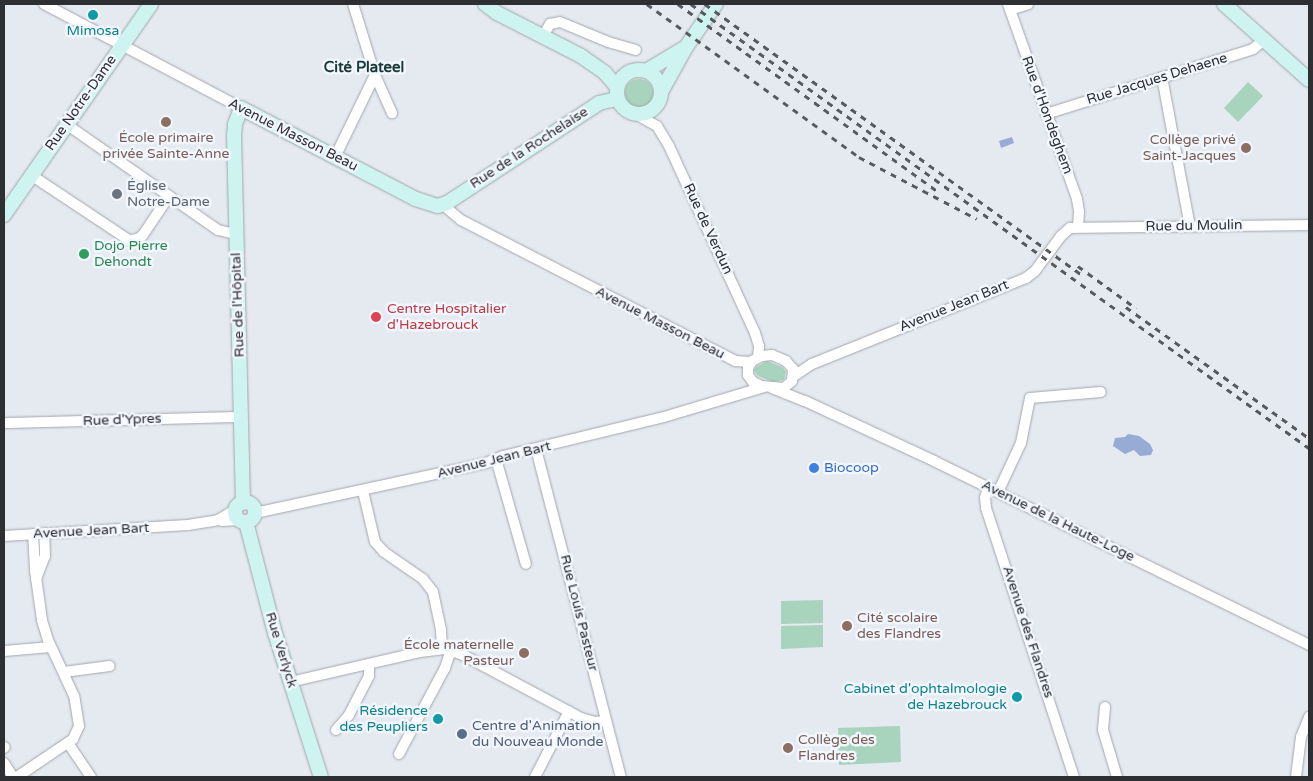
<!DOCTYPE html>
<meta charset="utf-8">
<style>
body{margin:0}
#map{position:relative;width:1313px;height:781px;overflow:hidden;background:#e5e9f0;font-family:"Varela Round",sans-serif}
div>[style]{position:absolute}
[style*='--x']{left:calc(var(--x)*1px);top:calc(var(--y)*1px);width:calc(var(--w)*1px);rotate:calc(var(--a)*1deg)}
.green>*{inset:0;background:#a8d3bd}
.round{border-radius:50%}
.water>*{inset:0;background:#97abd4}
.roads{filter:drop-shadow(0 0 1px #a2a6ac) drop-shadow(0 0 1px #a2a6ac)}
.street>*{height:10px;margin:-5px;padding:0 5px;transform-origin:5px;border-radius:5px;background:#fff}
.secondary>*{height:14px;margin:-7px;padding:0 7px;transform-origin:7px;border-radius:7px;background:#cdf4f1}
.secondary>.ring{margin:-7px;padding:0;box-sizing:content-box;background:none;border:14px solid #cdf4f1;border-radius:50%}
.rail>*{height:2.5px;margin-top:-1.25px;transform-origin:0;background:repeating-linear-gradient(90deg,#57595d 0 6px,transparent 0 12px)}
.dots>*{width:14px;height:14px;translate:-50% -50%;box-sizing:border-box;border:2px solid #f2f6fe;border-radius:50%}
span{translate:-50% -50%;white-space:nowrap;text-align:center;line-height:1.15;-webkit-text-stroke:5px #f2f6fe;paint-order:stroke}
.culture-label{font-size:14px;color:#0d838f}
.right{translate:-100% -50%;text-align:right}
.street-label{font-size:14px;color:#2e2f32}
.education-label{font-size:14px;color:#785e54}
.left{translate:0 -50%;text-align:left}
.worship-label{font-size:14px;color:#5b616d}
.leisure-label{font-size:14px;color:#27864d}
.health-label{font-size:14px;color:#be3a42}
.shop-label{font-size:14px;color:#366cbe}
.service-label{font-size:14px;color:#4e5e75}
.neighbourhood-label{font-size:15px;color:#173834;font-weight:700}
.frame{position:absolute;inset:0;border:5px solid #2e2f32;pointer-events:none}
</style>
<div id="map">
<div class="green">
<div class="round" style="left:625px;top:79px;width:28px;height:28px"></div>
<div style="clip-path:polygon(1248px 82px,1263px 96px,1238px 122px,1224px 108px)"></div>
<div style="clip-path:polygon(767px 361px,782px 367px,786px 372px,784px 380px,773px 382px,758px 376px,754px 371px,756px 367px)"></div>
<div style="clip-path:polygon(823px 600px,823px 623px,781px 624px,781px 601px)"></div>
<div style="clip-path:polygon(823px 625px,823px 647px,781px 649px,781px 626px)"></div>
<div style="clip-path:polygon(900px 726px,901px 762px,839px 765px,838px 728px)"></div>
</div>
<div class="water">
<div style="clip-path:polygon(1012px 137px,1014px 143px,1001px 148px,999px 141px)"></div>
<div style="clip-path:polygon(1128px 434px,1139px 436px,1150px 444px,1153px 450px,1151px 455px,1140px 456px,1134px 450px,1125px 454px,1113px 446px,1115px 438px,1125px 437px)"></div>
</div>
<div class="roads">
<div class="street">
<div style="--x:44;--y:4;--w:223;--a:27.8"></div>
<div style="--x:1008;--y:4;--w:207;--a:70.5"></div>
<div style="--x:1077;--y:199;--w:13;--a:81"></div>
<div style="--x:1079;--y:212;--w:15;--a:94"></div>
<div style="--x:1010;--y:10;--w:19;--a:-18"></div>
<div style="--x:543;--y:36;--w:14;--a:-60"></div>
<div style="--x:550;--y:24;--w:10;--a:-11"></div>
<div style="--x:560;--y:22;--w:52;--a:22.6"></div>
<div style="--x:608;--y:42;--w:29;--a:16"></div>
<div style="--x:375;--y:75;--w:42;--a:65.9"></div>
<div style="--x:1162;--y:77;--w:152;--a:79.4"></div>
<div style="--x:1046;--y:114;--w:217;--a:-17.4"></div>
<div style="--x:1253;--y:49;--w:14;--a:-39"></div>
<div style="--x:637;--y:115;--w:23;--a:29"></div>
<div style="--x:657;--y:126;--w:23;--a:59"></div>
<div style="--x:669;--y:146;--w:206;--a:65.3"></div>
<div style="--x:755;--y:333;--w:14;--a:73"></div>
<div style="--x:759;--y:346;--w:11;--a:95"></div>
<div style="--x:66;--y:124;--w:185;--a:34.9"></div>
<div style="--x:218;--y:230;--w:18;--a:13"></div>
<div style="--x:335;--y:157;--w:91;--a:-64"></div>
<div style="--x:375;--y:75;--w:74;--a:-107.2"></div>
<div style="--x:31;--y:175;--w:118;--a:33.6"></div>
<div style="--x:129;--y:240;--w:9;--a:-6"></div>
<div style="--x:138;--y:239;--w:6;--a:-39"></div>
<div style="--x:143;--y:235;--w:47;--a:-56.3"></div>
<div style="--x:443;--y:205;--w:23;--a:40"></div>
<div style="--x:461;--y:220;--w:308;--a:27.2"></div>
<div style="--x:735;--y:361;--w:15;--a:4"></div>
<div style="--x:772;--y:355;--w:15;--a:23"></div>
<div style="--x:786;--y:361;--w:11;--a:49"></div>
<div style="--x:793;--y:369;--w:12;--a:95"></div>
<div style="--x:792;--y:381;--w:11;--a:139"></div>
<div style="--x:784;--y:388;--w:22;--a:-175"></div>
<div style="--x:762;--y:386;--w:10;--a:-156"></div>
<div style="--x:753;--y:382;--w:9;--a:-126"></div>
<div style="--x:748;--y:375;--w:7;--a:-90"></div>
<div style="--x:748;--y:368;--w:8;--a:-60"></div>
<div style="--x:752;--y:361;--w:11;--a:-27"></div>
<div style="--x:762;--y:356;--w:10;--a:-6"></div>
<div style="--x:794;--y:376;--w:22;--a:-34"></div>
<div style="--x:812;--y:364;--w:231;--a:-21.9"></div>
<div style="--x:1026;--y:278;--w:11;--a:-38"></div>
<div style="--x:1035;--y:271;--w:44;--a:-53.4"></div>
<div style="--x:1061;--y:236;--w:12;--a:-42"></div>
<div style="--x:1070;--y:228;--w:239;--a:-0.7"></div>
<div style="--x:772;--y:388;--w:35;--a:22"></div>
<div style="--x:805;--y:401;--w:142;--a:24.9"></div>
<div style="--x:934;--y:461;--w:418;--a:26.1"></div>
<div style="--x:4;--y:423;--w:237;--a:-1.5"></div>
<div style="--x:536;--y:449;--w:339;--a:75.5"></div>
<div style="--x:496;--y:459;--w:109;--a:74.1"></div>
<div style="--x:988;--y:487;--w:11;--a:105"></div>
<div style="--x:985;--y:498;--w:10;--a:84"></div>
<div style="--x:986;--y:508;--w:283;--a:71.9"></div>
<div style="--x:363;--y:491;--w:52;--a:76.8"></div>
<div style="--x:375;--y:542;--w:13;--a:48"></div>
<div style="--x:384;--y:552;--w:47;--a:34.7"></div>
<div style="--x:423;--y:579;--w:16;--a:52"></div>
<div style="--x:433;--y:592;--w:39;--a:78"></div>
<div style="--x:441;--y:630;--w:19;--a:87"></div>
<div style="--x:998;--y:492;--w:54;--a:-64.9"></div>
<div style="--x:1021;--y:443;--w:46;--a:-78.7"></div>
<div style="--x:1030;--y:398;--w:71;--a:-4.8"></div>
<div style="--x:255;--y:513;--w:236;--a:-12.2"></div>
<div style="--x:486;--y:463;--w:18;--a:-22"></div>
<div style="--x:503;--y:456;--w:166;--a:-13.6"></div>
<div style="--x:664;--y:417;--w:104;--a:-16.7"></div>
<div style="--x:222;--y:521;--w:17;--a:-3"></div>
<div style="--x:4;--y:536;--w:184;--a:-3.4"></div>
<div style="--x:188;--y:525;--w:30;--a:-9"></div>
<div style="--x:218;--y:520;--w:21;--a:-31"></div>
<div style="--x:36;--y:579;--w:25;--a:-69"></div>
<div style="--x:45;--y:556;--w:23;--a:-92"></div>
<div style="--x:4;--y:651;--w:47;--a:-4.9"></div>
<div style="--x:64;--y:672;--w:46;--a:-7.4"></div>
<div style="--x:290;--y:682;--w:133;--a:-13"></div>
<div style="--x:420;--y:652;--w:25;--a:-7"></div>
<div style="--x:445;--y:649;--w:19;--a:18"></div>
<div style="--x:463;--y:655;--w:134;--a:28.1"></div>
<div style="--x:581;--y:718;--w:15;--a:16"></div>
<div style="--x:595;--y:722;--w:11;--a:-5"></div>
<div style="--x:1105;--y:707;--w:23;--a:95"></div>
<div style="--x:1103;--y:730;--w:49;--a:73.4"></div>
<div style="--x:336;--y:730;--w:20;--a:-49"></div>
<div style="--x:349;--y:715;--w:44;--a:-62.9"></div>
<div style="--x:369;--y:676;--w:12;--a:-90"></div>
<div style="--x:68;--y:743;--w:41;--a:55.9"></div>
<div style="--x:4;--y:748;--w:1;--a:-45"></div>
<div style="--x:399;--y:754;--w:98;--a:-61.9"></div>
<div style="--x:445;--y:668;--w:19;--a:-72"></div>
<div style="--x:4;--y:763;--w:17;--a:57"></div>
<div style="--x:17;--y:777;--w:68;--a:-34.2"></div>
<div style="--x:73;--y:739;--w:14;--a:-65"></div>
<div style="--x:79;--y:726;--w:30;--a:-99"></div>
<div style="--x:74;--y:696;--w:62;--a:-114.9"></div>
<div style="--x:48;--y:640;--w:21;--a:-107"></div>
<div style="--x:42;--y:620;--w:50;--a:-98"></div>
<div style="--x:35;--y:570;--w:36;--a:-93"></div>
<div style="--x:535;--y:777;--w:74;--a:-62.7"></div>
<div style="--x:1296;--y:777;--w:40;--a:-82.9"></div>
<div style="--x:1301;--y:737;--w:22;--a:-68"></div>
</div>
<div class="secondary">
<div style="--x:485;--y:4;--w:15;--a:37"></div>
<div style="--x:497;--y:13;--w:94;--a:27.1"></div>
<div style="--x:581;--y:56;--w:29;--a:35"></div>
<div style="--x:605;--y:73;--w:18;--a:49"></div>
<div style="--x:1224;--y:4;--w:114;--a:41.8"></div>
<div class="ring" style="left:617px;top:70px;width:30px;height:30px"></div>
<div style="--x:646;--y:71;--w:41;--a:-31"></div>
<div style="--x:661;--y:92;--w:51;--a:-60.9"></div>
<div style="--x:686;--y:47;--w:52;--a:-55.1"></div>
<div style="--x:4;--y:215;--w:257;--a:-55.1"></div>
<div class="ring" style="left:235px;top:502px;width:6px;height:6px"></div>
<div style="--x:243;--y:503;--w:367;--a:-91.4"></div>
<div style="--x:234;--y:136;--w:12;--a:-85"></div>
<div style="--x:235;--y:124;--w:17;--a:-69"></div>
<div style="--x:241;--y:108;--w:197;--a:27.5"></div>
<div style="--x:416;--y:199;--w:23;--a:18"></div>
<div style="--x:438;--y:206;--w:9;--a:-18"></div>
<div style="--x:447;--y:203;--w:182;--a:-33.3"></div>
<div style="--x:599;--y:103;--w:18;--a:-13"></div>
<div style="--x:246;--y:522;--w:115;--a:75.4"></div>
<div style="--x:275;--y:633;--w:151;--a:72.3"></div>
</div>
</div>
<div class="rail">
<div style="--x:647;--y:4;--w:261;--a:35.8"></div>
<div style="--x:859;--y:157;--w:133;--a:27.7"></div>
<div style="--x:678;--y:4;--w:323;--a:35.8"></div>
<div style="--x:691;--y:4;--w:761;--a:35.7"></div>
<div style="--x:705;--y:4;--w:464;--a:35.7"></div>
<div style="--x:1078;--y:266;--w:72;--a:35.9"></div>
<div style="--x:1126;--y:307;--w:225;--a:35.6"></div>
</div>
<div class="dots">
<div style="left:93px;top:15px;background:#0f9aa8"></div>
<div style="left:166px;top:122px;background:#8d6e63"></div>
<div style="left:1246px;top:148px;background:#8d6e63"></div>
<div style="left:117px;top:194px;background:#6b7280"></div>
<div style="left:84px;top:254px;background:#2e9e5b"></div>
<div style="left:376px;top:317px;background:#e0444e"></div>
<div style="left:814px;top:468px;background:#3f7fe0"></div>
<div style="left:847px;top:626px;background:#8d6e63"></div>
<div style="left:524px;top:653px;background:#8d6e63"></div>
<div style="left:1017px;top:697px;background:#0f9aa8"></div>
<div style="left:438px;top:719px;background:#0f9aa8"></div>
<div style="left:462px;top:734px;background:#5c6f8a"></div>
<div style="left:788px;top:748px;background:#8d6e63"></div>
</div>
<div class="culture-label">
<span style="left:93px;top:31px">Mimosa</span>
<span class="right" style="left:1007px;top:697px">Cabinet d'ophtalmologie<br>de Hazebrouck</span>
<span class="right" style="left:428px;top:719px">Résidence<br>des Peupliers</span>
</div>
<div class="street-label">
<span style="left:1157px;top:79px;rotate:-17deg">Rue Jacques Dehaene</span>
<span style="left:81px;top:103px;rotate:-55deg">Rue Notre-Dame</span>
<span style="left:1047px;top:115px;rotate:70deg">Rue d'Hondeghem</span>
<span style="left:293px;top:135px;rotate:27deg">Avenue Masson Beau</span>
<span style="left:529px;top:148px;rotate:-33deg">Rue de la Rochelaise</span>
<span style="left:1194px;top:226px;rotate:-1deg">Rue du Moulin</span>
<span style="left:708px;top:229px;rotate:65deg">Rue de Verdun</span>
<span style="left:238px;top:305px;rotate:-92deg">Rue de l'Hôpital</span>
<span style="left:954px;top:306px;rotate:-22deg">Avenue Jean Bart</span>
<span style="left:660px;top:323px;rotate:27deg">Avenue Masson Beau</span>
<span style="left:122px;top:420px;rotate:-2deg">Rue d'Ypres</span>
<span style="left:494px;top:460px;rotate:-14deg">Avenue Jean Bart</span>
<span style="left:1058px;top:521px;rotate:26deg">Avenue de la Haute-Loge</span>
<span style="left:91px;top:531px;rotate:-3deg">Avenue Jean Bart</span>
<span style="left:579px;top:613px;rotate:76deg">Rue Louis Pasteur</span>
<span style="left:1028px;top:632px;rotate:72deg">Avenue des Flandres</span>
<span style="left:281px;top:650px;rotate:73deg">Rue Verlyck</span>
</div>
<div class="education-label">
<span style="left:166px;top:146px">École primaire<br>privée Sainte-Anne</span>
<span class="right" style="left:1236px;top:148px">Collège privé<br>Saint-Jacques</span>
<span class="left" style="left:857px;top:626px">Cité scolaire<br>des Flandres</span>
<span class="right" style="left:514px;top:653px">École maternelle<br>Pasteur</span>
<span class="left" style="left:798px;top:748px">Collège des<br>Flandres</span>
</div>
<div class="worship-label">
<span class="left" style="left:127px;top:194px">Église<br>Notre-Dame</span>
</div>
<div class="leisure-label">
<span class="left" style="left:94px;top:254px">Dojo Pierre<br>Dehondt</span>
</div>
<div class="health-label">
<span class="left" style="left:387px;top:317px">Centre Hospitalier<br>d'Hazebrouck</span>
</div>
<div class="shop-label">
<span class="left" style="left:824px;top:468px">Biocoop</span>
</div>
<div class="service-label">
<span class="left" style="left:472px;top:734px">Centre d'Animation<br>du Nouveau Monde</span>
</div>
<div class="neighbourhood-label">
<span style="left:364px;top:68px">Cité Plateel</span>
</div>
<div class="frame"></div>
</div>
